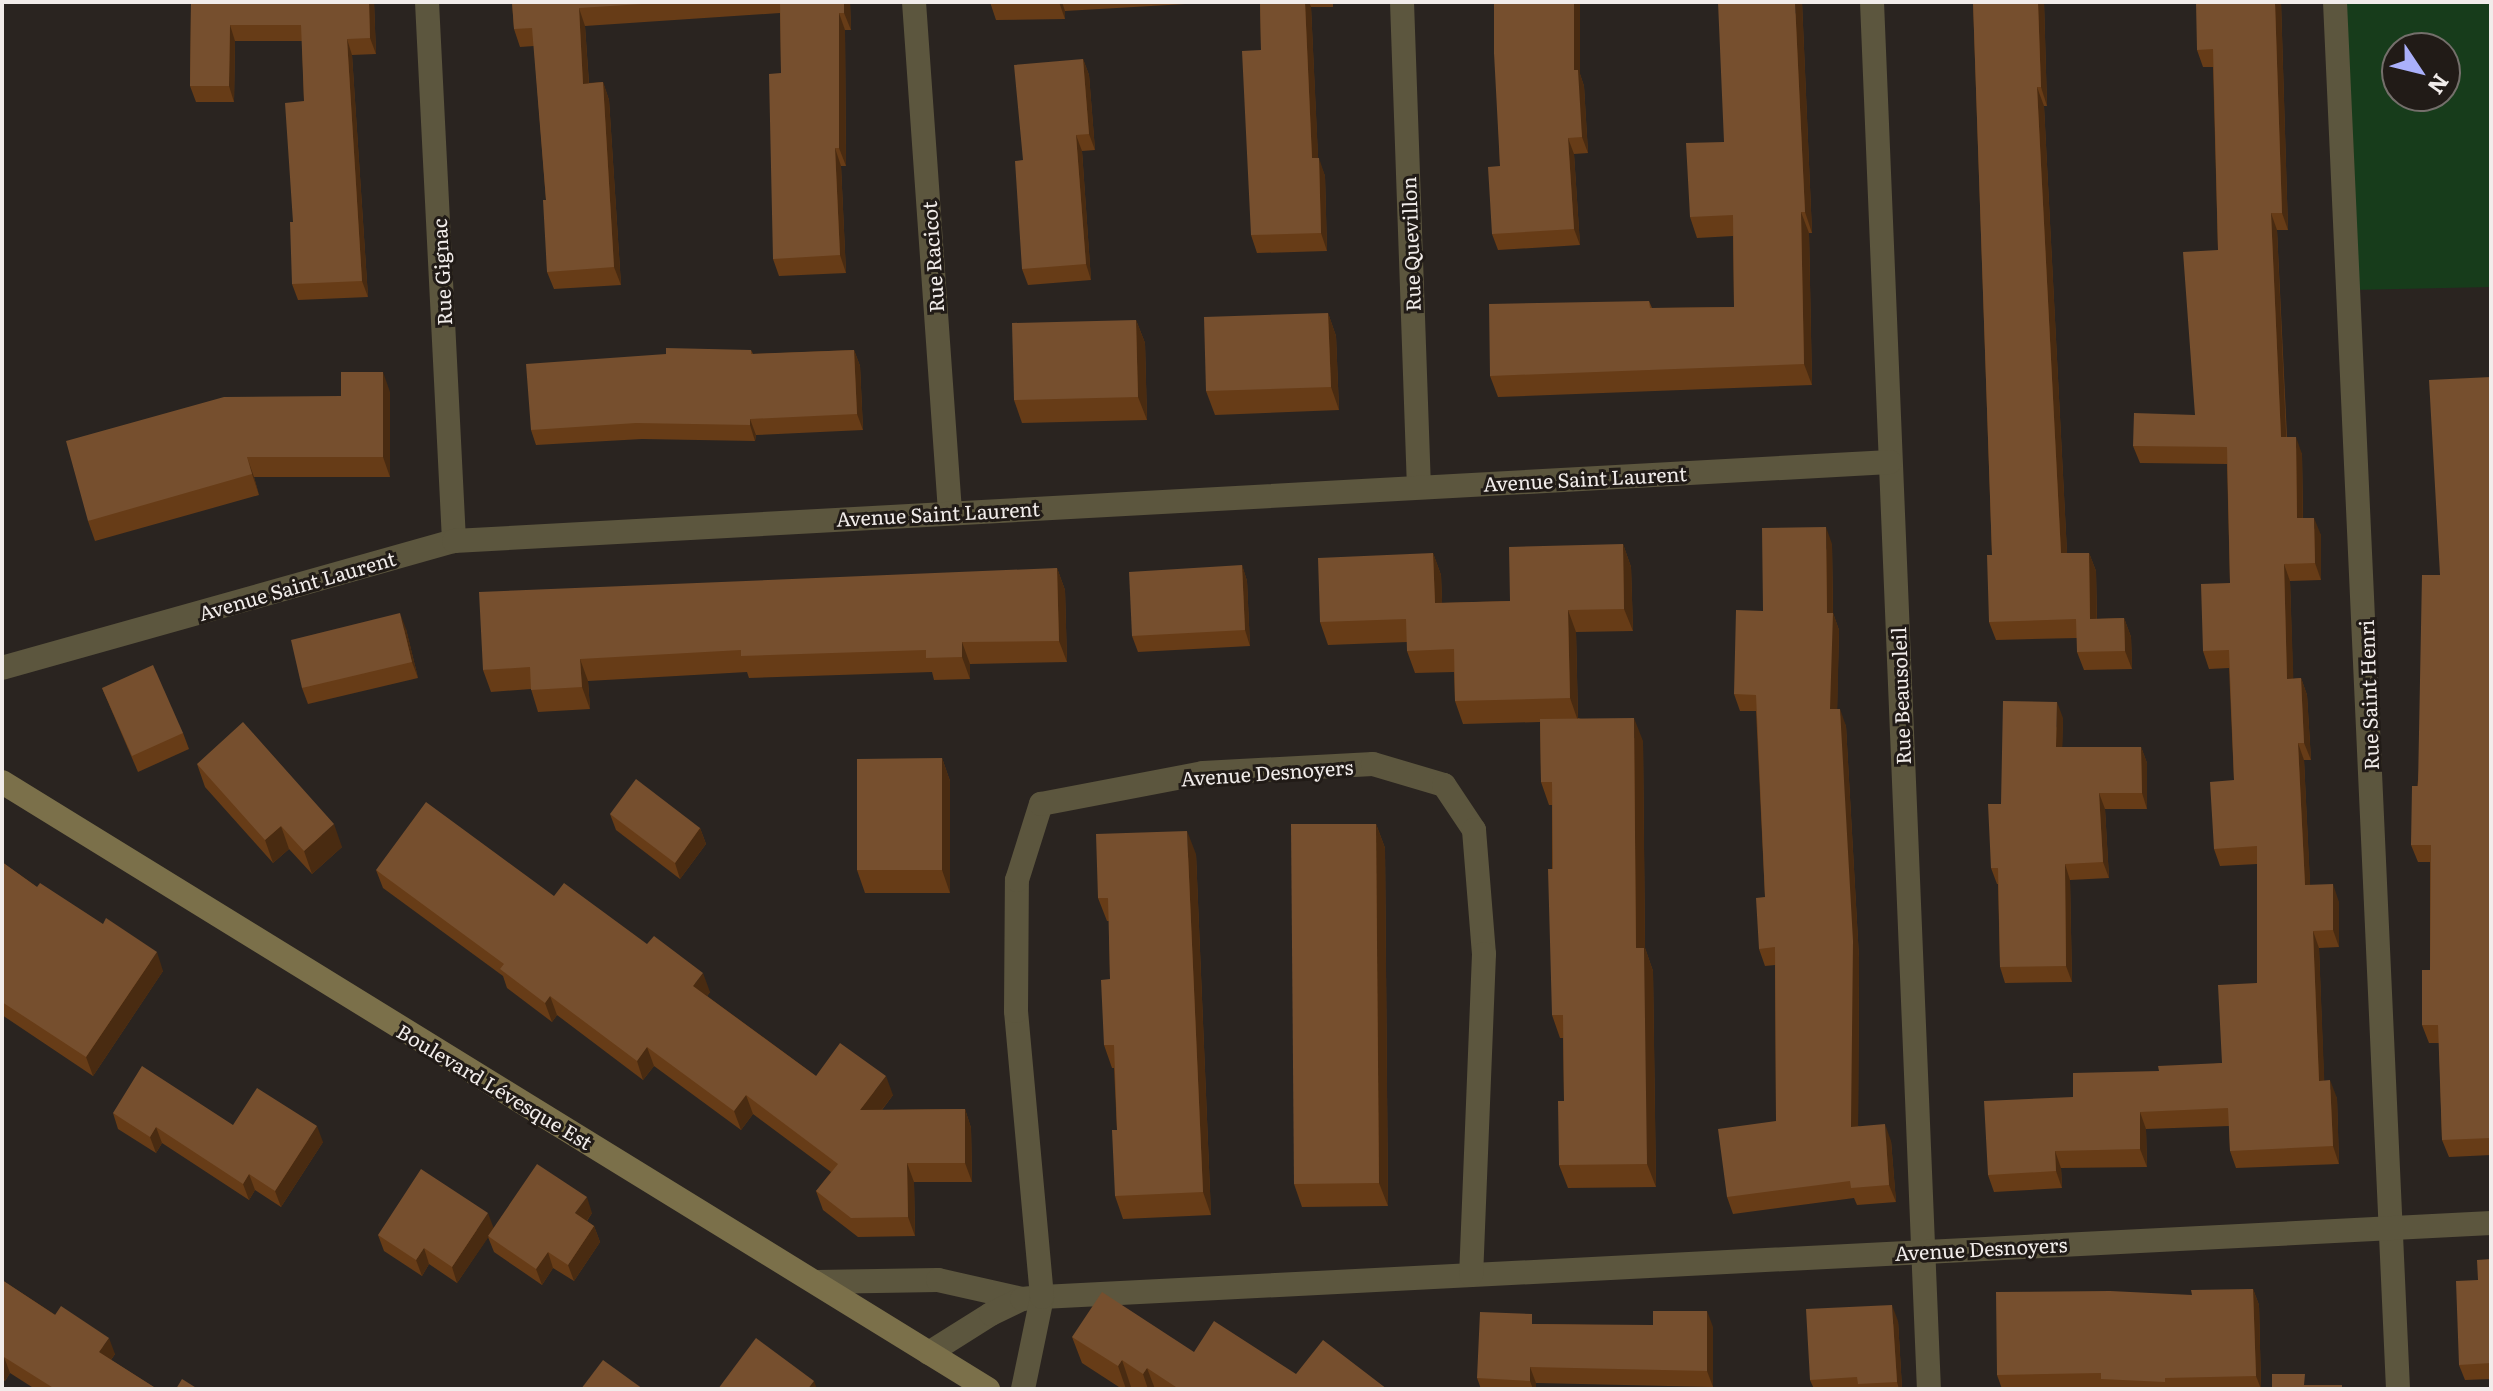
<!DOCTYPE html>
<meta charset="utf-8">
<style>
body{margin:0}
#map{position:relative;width:2493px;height:1391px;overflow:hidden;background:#2a2420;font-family:Literata,serif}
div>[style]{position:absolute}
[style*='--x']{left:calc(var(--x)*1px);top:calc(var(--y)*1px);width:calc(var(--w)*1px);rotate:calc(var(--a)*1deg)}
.green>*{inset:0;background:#173c1b}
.street>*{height:24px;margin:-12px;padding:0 12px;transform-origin:12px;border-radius:12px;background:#5c563e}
.secondary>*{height:24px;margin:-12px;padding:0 12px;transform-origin:12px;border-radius:12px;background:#7b704a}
.wall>*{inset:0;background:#673c17}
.shaded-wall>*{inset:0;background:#492b11}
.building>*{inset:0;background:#764f2e}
span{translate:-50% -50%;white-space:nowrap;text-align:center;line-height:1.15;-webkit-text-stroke:6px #211b17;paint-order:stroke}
.street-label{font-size:20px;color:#f1ecea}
.frame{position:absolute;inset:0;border:4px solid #f1ecea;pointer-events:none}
.north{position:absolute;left:2381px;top:32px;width:80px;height:80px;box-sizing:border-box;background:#211b17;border:2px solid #746f6b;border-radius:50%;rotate:125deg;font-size:22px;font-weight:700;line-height:32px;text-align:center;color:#f1ecea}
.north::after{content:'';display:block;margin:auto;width:28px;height:36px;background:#aab0fb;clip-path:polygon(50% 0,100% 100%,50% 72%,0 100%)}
</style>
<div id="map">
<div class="green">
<div style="clip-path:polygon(evenodd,2335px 2px,2491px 2px,2491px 287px,2351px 290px,2335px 2px,2397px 48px,2445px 48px,2445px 96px,2397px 96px,2397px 48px)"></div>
</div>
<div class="street">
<div style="--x:427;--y:2;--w:540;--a:87.13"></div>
<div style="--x:914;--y:2;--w:511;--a:85.96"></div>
<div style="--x:1402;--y:2;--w:485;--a:88"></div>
<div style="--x:1872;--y:2;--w:1388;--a:87.65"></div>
<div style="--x:2335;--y:2;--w:1388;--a:87.4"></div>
<div style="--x:2;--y:668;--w:470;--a:-15.7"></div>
<div style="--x:454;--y:541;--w:1438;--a:-3.15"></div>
<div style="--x:816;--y:1282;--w:122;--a:-0.9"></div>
<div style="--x:938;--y:1280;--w:86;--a:12.7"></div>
<div style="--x:929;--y:1353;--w:73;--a:-32.2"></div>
<div style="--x:991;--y:1314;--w:34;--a:-26"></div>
<div style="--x:1022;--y:1299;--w:20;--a:-6"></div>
<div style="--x:1042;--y:1297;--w:1451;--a:-2.92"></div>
<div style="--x:1023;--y:1389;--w:94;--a:-78.3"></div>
<div style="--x:1042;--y:1297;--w:287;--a:-95.2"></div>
<div style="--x:1016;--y:1011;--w:131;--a:-89.6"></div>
<div style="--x:1017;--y:880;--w:80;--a:-72.5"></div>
<div style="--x:1041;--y:804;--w:165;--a:-10.8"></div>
<div style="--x:1203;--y:773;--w:170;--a:-3"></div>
<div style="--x:1373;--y:764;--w:74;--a:16.5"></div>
<div style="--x:1444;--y:785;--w:54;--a:56.3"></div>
<div style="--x:1474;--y:830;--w:124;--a:85.4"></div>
<div style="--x:1484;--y:954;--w:321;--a:92.3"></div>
</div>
<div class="secondary">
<div style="--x:2;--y:782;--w:1158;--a:31.62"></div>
</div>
<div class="wall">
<div style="clip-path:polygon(191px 2px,374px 2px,376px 54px,352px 55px,368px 297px,298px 300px,292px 284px,293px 222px,304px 101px,302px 41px,235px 41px,234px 102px,196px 102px,190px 86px)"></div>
<div style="clip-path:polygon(512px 2px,850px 2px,851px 30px,845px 30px,846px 166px,841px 166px,846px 273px,779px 276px,773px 259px,781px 73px,780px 13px,585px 26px,589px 83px,603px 82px,609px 100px,621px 285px,554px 289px,547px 272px,546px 200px,534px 46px,520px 47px,514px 29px)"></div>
<div style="clip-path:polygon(990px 2px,1220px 2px,1065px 11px,1065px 19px,996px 20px)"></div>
<div style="clip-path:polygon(1260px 2px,1333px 2px,1333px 7px,1311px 7px,1318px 158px,1325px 176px,1327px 251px,1257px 253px,1251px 235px,1261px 50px)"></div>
<div style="clip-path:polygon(1494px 2px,1580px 2px,1580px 74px,1584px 86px,1588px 153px,1574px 154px,1580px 245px,1498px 250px,1492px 234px,1500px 166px)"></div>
<div style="clip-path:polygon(1802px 2px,1812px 233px,1809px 233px,1812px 385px,1498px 397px,1490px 376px,1649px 301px,1652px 308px,1734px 307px,1733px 236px,1697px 238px,1690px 217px,1724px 142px)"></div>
<div style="clip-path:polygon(1973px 2px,2044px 2px,2047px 106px,2044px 106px,2067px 553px,2089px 553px,2096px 571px,2097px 619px,2124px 618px,2131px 637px,2132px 669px,2084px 670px,2077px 652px,2077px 638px,1996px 640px,1989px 622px,1992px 555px)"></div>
<div style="clip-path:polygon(2281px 2px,2288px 230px,2277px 230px,2287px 437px,2302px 454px,2303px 518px,2321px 535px,2321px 580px,2290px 581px,2293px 679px,2301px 678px,2307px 695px,2311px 760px,2304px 760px,2310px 885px,2339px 902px,2339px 947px,2319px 948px,2324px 1081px,2337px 1098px,2339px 1164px,2236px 1168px,2230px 1151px,2229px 1126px,2146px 1129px,2147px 1167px,2061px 1168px,2062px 1188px,1994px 1192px,1988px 1175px,2073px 1097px,2159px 1071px,2222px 1063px,2257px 983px,2257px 864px,2220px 866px,2214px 849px,2234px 780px,2229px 668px,2209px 669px,2203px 651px,2230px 583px,2227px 464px,2140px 463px,2133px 446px,2195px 415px,2218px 250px,2213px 67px,2203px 67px,2197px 50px)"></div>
<div style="clip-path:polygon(1083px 59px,1089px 75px,1095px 150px,1082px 151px,1091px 280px,1028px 285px,1022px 269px,1023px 160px)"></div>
<div style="clip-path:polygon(1328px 313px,1336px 336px,1339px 410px,1215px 415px,1206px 391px)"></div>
<div style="clip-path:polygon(1136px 320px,1145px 343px,1147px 420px,1022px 423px,1014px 400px)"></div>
<div style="clip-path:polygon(751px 350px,753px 354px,854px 350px,860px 366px,863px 430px,756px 435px,755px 441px,642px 439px,536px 445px,531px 430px)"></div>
<div style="clip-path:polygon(2491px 377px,2491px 1155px,2449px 1157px,2442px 1140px,2439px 1043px,2429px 1043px,2422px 1025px,2430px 970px,2430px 862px,2418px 862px,2411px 845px,2440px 575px)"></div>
<div style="clip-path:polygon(390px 392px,390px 477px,254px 477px,259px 495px,95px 541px,88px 521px,341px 396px)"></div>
<div style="clip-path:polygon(1623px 544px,1631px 567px,1633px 631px,1576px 632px,1578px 718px,1643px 741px,1645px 948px,1653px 971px,1656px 1187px,1568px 1188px,1559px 1165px,1564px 1101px,1563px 1038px,1560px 1038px,1552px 1015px,1552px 805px,1549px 805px,1541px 782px,1540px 722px,1463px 724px,1455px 701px,1454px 672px,1415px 673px,1407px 651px,1407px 642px,1328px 645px,1320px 622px,1433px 553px,1441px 575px,1442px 603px,1510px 601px)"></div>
<div style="clip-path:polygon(1832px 544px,1833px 613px,1839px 630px,1837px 709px,1846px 726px,1859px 958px,1858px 1126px,1891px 1141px,1896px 1202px,1857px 1205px,1854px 1198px,1733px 1214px,1727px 1197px,1776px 1121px,1775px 965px,1765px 966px,1759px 949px,1765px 897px,1756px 711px,1740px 711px,1734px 694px,1763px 611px)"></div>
<div style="clip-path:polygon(1242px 565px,1247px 581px,1250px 646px,1138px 652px,1132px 636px)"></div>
<div style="clip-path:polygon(1057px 568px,1065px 590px,1067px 662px,970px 664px,970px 679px,934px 680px,932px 672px,749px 678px,747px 672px,588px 681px,590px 709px,538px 712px,531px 689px,491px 692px,483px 670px)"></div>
<div style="clip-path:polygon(406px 629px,418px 678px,308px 704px,302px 688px)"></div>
<div style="clip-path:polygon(102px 688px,183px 733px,189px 749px,138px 772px)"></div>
<div style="clip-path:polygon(2063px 718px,2062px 747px,2141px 747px,2147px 763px,2147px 809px,2105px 809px,2109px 878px,2070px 880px,2072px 982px,2005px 983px,2000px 967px,1998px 884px,1997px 884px,1991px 868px,2001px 804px)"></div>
<div style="clip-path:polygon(942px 758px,950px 781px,950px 893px,865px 893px,857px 870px)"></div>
<div style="clip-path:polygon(197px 764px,342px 847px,312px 874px,289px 849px,273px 863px,205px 787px)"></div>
<div style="clip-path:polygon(610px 814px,700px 828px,706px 844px,680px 879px,616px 830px)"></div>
<div style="clip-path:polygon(1376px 824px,1385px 848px,1388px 1206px,1302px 1207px,1294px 1184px)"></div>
<div style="clip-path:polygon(1196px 854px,1211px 1215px,1123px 1219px,1115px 1196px,1117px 1130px,1114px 1068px,1112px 1068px,1104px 1045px,1110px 979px,1109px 921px,1107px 921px,1098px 898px)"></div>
<div style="clip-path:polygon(2px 862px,37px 887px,163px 971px,93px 1076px,2px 1015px)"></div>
<div style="clip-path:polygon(376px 870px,554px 896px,710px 992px,707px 996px,816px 1076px,893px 1095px,882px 1110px,965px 1109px,971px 1128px,972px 1182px,914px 1182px,915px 1236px,858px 1237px,823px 1210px,816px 1191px,831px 1172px,753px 1114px,741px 1130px,654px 1066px,643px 1080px,557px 1015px,552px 1022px,507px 988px,503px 976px,383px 888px)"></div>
<div style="clip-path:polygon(113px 1113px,233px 1125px,323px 1142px,281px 1207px,255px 1190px,249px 1200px,162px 1143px,156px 1153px,118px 1129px)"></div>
<div style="clip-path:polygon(592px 1213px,587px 1221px,594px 1226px,600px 1242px,574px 1281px,553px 1268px,542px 1285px,494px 1252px,488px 1237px,457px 1283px,429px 1264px,422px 1276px,384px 1251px,378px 1235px,493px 1229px)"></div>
<div style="clip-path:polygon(2491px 1259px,2491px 1379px,2465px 1380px,2459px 1365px,2478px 1280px)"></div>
<div style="clip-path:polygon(2px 1280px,115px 1354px,111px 1360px,157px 1389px,35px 1389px,10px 1373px,5px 1381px,2px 1379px)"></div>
<div style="clip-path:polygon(2253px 1289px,2259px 1305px,2261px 1389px,2002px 1389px,1997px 1375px,2192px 1295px)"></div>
<div style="clip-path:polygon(1898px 1321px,1902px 1389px,1814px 1389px,1810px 1380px)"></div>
<div style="clip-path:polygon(1536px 1324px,1713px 1327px,1713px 1387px,1536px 1383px,1536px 1389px,1481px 1389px,1477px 1378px)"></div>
<div style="clip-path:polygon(1072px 1337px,1194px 1352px,1296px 1374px,1387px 1389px,1134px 1389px,1131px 1387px,1130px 1389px,1122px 1389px,1082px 1363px)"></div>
</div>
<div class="shaded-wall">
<div style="clip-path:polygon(369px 2px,374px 2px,376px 54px,370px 38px)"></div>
<div style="clip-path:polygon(844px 2px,850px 2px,851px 30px,844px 13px)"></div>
<div style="clip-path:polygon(1059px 2px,1062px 2px,1065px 11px,1065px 19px)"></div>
<div style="clip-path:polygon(1305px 2px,1309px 2px,1311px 7px,1319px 176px,1312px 158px)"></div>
<div style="clip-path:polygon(1574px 2px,1580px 2px,1580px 74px,1584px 86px,1588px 153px,1582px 137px,1574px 70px)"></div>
<div style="clip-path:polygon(1795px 2px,1802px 2px,1812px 233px,1805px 212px)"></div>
<div style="clip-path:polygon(2038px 2px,2044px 2px,2047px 106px,2041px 87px)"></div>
<div style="clip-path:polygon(2275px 2px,2281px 2px,2288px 230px,2282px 213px)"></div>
<div style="clip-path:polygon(579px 8px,585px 26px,590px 101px,583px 84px)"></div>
<div style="clip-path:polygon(839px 13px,845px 30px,846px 166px,839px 148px)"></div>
<div style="clip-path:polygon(230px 25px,235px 41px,234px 102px,229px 86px)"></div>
<div style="clip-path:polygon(347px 39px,352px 55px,368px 297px,362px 281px)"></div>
<div style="clip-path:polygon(1083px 59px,1089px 75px,1095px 150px,1089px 134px)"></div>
<div style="clip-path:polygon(603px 82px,609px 100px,621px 285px,614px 267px)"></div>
<div style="clip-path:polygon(2037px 87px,2044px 106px,2068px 572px,2061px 553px)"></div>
<div style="clip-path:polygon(1076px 135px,1082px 151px,1091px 280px,1086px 264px)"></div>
<div style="clip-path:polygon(1568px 138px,1574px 154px,1580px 245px,1574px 229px)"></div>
<div style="clip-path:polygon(835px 148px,841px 166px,846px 273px,840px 255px)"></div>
<div style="clip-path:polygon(1319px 158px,1325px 176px,1327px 251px,1321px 233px)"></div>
<div style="clip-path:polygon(1801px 212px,1809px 233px,1812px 385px,1804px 364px)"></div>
<div style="clip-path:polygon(2271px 213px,2277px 230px,2287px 454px,2281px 437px)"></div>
<div style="clip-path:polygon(1328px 313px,1336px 336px,1339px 410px,1331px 387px)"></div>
<div style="clip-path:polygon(1136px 320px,1145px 343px,1147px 420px,1138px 397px)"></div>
<div style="clip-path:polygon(854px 350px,860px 366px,863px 430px,857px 414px)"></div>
<div style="clip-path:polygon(383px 372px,390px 392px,390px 477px,383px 457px)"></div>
<div style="clip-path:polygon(750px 419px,756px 435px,755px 441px,750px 425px)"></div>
<div style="clip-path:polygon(2296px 437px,2302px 454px,2303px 535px,2297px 518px)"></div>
<div style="clip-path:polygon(247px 457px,254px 477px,259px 495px,252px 474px)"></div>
<div style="clip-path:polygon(2314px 518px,2321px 535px,2321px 580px,2315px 563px)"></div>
<div style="clip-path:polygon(1826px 527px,1832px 544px,1833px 619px,1833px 613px,1839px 630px,1837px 726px,1830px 709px,1827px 613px)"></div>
<div style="clip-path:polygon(1623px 544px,1631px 567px,1633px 631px,1624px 609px)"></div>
<div style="clip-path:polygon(1433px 553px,1441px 575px,1443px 625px,1435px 603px)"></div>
<div style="clip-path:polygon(2089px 553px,2096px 571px,2097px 637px,2090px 619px)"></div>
<div style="clip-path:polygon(2284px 564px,2290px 581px,2294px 696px,2287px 679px)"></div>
<div style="clip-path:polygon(1242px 565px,1247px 581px,1250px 646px,1245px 630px)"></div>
<div style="clip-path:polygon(1057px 568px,1065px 590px,1067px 662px,1059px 641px)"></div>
<div style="clip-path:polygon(1568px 610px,1576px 632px,1578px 721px,1570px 698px)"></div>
<div style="clip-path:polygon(400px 613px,406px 629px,418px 678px,412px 662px)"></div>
<div style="clip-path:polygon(2124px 618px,2131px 637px,2132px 669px,2125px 651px)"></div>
<div style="clip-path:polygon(962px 642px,970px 664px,970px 679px,962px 657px)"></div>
<div style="clip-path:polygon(580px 659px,588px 681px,590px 709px,582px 687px)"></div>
<div style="clip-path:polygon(2301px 678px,2307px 695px,2311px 760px,2304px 743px)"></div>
<div style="clip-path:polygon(2057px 702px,2063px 718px,2062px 762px,2056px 747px)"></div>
<div style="clip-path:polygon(1840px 709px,1846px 726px,1859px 958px,1858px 1144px,1851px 1127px)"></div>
<div style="clip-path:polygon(1634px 718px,1643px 741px,1645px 948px,1653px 971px,1656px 1187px,1647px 1164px,1636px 948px)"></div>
<div style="clip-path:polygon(2298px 743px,2304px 760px,2311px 902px,2305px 885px)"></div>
<div style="clip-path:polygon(2141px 747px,2147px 763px,2147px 809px,2142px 793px)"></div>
<div style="clip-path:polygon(942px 758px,950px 781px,950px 893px,942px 870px)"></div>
<div style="clip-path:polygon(2099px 793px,2105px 809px,2109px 878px,2103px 862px)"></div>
<div style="clip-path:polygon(334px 824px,342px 847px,312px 874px,304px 851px)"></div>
<div style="clip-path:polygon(1376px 824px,1385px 848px,1388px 1206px,1379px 1183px)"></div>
<div style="clip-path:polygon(281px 826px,289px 849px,273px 863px,265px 840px)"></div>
<div style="clip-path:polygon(700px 828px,706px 844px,680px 879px,675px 863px)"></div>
<div style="clip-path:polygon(1187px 831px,1196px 854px,1211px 1215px,1203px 1192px)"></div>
<div style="clip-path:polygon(2065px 864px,2070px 880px,2072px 982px,2066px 966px)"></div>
<div style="clip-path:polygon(2333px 884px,2339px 902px,2339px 947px,2333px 930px)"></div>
<div style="clip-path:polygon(2313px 931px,2319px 948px,2325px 1098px,2319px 1081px)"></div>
<div style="clip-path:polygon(157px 952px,163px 971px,93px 1076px,86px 1057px)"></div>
<div style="clip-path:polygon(703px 973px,710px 992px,700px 1005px,693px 986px)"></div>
<div style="clip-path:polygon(550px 996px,557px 1015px,552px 1022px,545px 1003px)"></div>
<div style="clip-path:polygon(647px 1047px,654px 1066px,643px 1080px,637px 1061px)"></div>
<div style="clip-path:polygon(886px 1076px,893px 1095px,867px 1129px,860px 1110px)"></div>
<div style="clip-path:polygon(2330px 1080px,2337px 1098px,2339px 1164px,2333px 1146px)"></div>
<div style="clip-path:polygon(746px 1095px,753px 1114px,741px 1130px,734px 1111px)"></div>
<div style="clip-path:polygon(965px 1109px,971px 1128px,972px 1182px,965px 1163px)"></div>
<div style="clip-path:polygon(2140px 1112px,2146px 1129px,2147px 1167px,2140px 1149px)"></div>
<div style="clip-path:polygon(1885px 1124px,1891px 1141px,1896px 1202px,1889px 1185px)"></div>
<div style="clip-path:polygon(317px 1126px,323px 1142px,281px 1207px,275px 1191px)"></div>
<div style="clip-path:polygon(156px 1127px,162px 1143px,156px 1153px,150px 1137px)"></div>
<div style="clip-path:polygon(2055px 1151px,2061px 1168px,2062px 1188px,2056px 1171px)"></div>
<div style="clip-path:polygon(907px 1163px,914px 1182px,915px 1236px,908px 1217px)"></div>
<div style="clip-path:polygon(249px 1174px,255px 1190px,249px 1200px,243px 1184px)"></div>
<div style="clip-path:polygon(587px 1197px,592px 1213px,581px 1229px,575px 1213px)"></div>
<div style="clip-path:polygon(488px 1213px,494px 1229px,457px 1283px,452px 1267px)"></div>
<div style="clip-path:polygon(594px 1226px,600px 1242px,574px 1281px,568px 1265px)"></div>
<div style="clip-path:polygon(424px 1248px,429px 1264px,422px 1276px,416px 1260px)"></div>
<div style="clip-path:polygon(548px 1252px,553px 1268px,542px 1285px,536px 1269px)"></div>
<div style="clip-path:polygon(2253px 1289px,2259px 1305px,2261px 1389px,2256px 1376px)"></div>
<div style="clip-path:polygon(1892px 1305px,1898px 1321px,1902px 1389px,1899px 1389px,1897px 1382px)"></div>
<div style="clip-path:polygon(1707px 1311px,1713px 1327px,1713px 1387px,1707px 1371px)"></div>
<div style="clip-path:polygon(109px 1338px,115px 1354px,105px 1368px,99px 1352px)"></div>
<div style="clip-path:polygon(4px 1357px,10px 1373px,5px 1381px,2px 1372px,2px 1361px)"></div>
<div style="clip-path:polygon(1122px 1360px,1131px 1387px,1130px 1389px,1126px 1389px,1118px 1366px)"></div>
<div style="clip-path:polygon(1530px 1367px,1536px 1383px,1536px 1389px,1533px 1389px,1530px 1381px)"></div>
<div style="clip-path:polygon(1147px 1368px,1155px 1389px,1148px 1389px,1143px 1374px)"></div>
<div style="clip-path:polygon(814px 1381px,817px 1389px,808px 1389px)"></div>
</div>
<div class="building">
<div style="clip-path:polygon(191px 2px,369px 2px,370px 38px,347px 39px,362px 281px,292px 284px,290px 222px,293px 222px,285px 103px,304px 101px,301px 25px,230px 25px,229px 86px,190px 86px)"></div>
<div style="clip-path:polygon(512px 2px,674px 2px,579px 8px,583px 84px,603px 82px,614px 267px,547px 272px,543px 200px,546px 200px,532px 28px,514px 29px)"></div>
<div style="clip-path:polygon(780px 2px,844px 2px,844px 13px,839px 13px,839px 148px,835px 148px,840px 255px,773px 259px,769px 74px,781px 73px)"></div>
<div style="clip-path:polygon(1260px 2px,1305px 2px,1312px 158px,1319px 158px,1321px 233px,1251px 235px,1242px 51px,1261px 50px)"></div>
<div style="clip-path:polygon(1494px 2px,1574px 2px,1574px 70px,1578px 70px,1582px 137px,1568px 138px,1574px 229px,1492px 234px,1488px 167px,1500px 166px,1494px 53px)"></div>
<div style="clip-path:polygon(1718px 2px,1795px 2px,1805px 212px,1801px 212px,1804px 364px,1490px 376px,1489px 304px,1649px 301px,1650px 308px,1734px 307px,1733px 215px,1690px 217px,1686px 143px,1724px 142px)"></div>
<div style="clip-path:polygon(1973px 2px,2038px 2px,2041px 87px,2037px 87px,2061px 553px,2089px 553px,2090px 619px,2124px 618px,2125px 651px,2077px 652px,2076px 619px,1989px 622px,1987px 555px,1992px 555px)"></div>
<div style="clip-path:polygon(2196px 2px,2275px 2px,2282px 213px,2271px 213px,2281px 437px,2296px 437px,2297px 518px,2314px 518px,2315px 563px,2284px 564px,2287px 679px,2301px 678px,2304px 743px,2298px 743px,2305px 885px,2333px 884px,2333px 930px,2313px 931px,2319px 1081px,2330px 1080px,2333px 1146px,2230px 1151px,2228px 1108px,2140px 1112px,2140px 1149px,2055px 1151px,2056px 1171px,1988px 1175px,1984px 1101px,2073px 1097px,2073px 1073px,2159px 1071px,2158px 1066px,2222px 1063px,2218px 985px,2257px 983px,2257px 846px,2214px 849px,2210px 782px,2234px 780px,2229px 650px,2203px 651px,2201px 584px,2230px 583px,2227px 447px,2133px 446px,2134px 413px,2195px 415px,2183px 252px,2218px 250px,2213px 49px,2197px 50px)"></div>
<div style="clip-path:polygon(1083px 59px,1089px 134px,1076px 135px,1086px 264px,1022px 269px,1015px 161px,1023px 160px,1014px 65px)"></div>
<div style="clip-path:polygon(1328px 313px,1331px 387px,1206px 391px,1204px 317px)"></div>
<div style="clip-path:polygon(1136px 320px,1138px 397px,1014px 400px,1012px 323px)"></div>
<div style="clip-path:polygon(666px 348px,751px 350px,751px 354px,854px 350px,857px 414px,750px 419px,750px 425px,636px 423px,531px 430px,526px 364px,666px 354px)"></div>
<div style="clip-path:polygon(341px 372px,383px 372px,383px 457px,247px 457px,252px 474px,88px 521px,66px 441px,224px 397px,341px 396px)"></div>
<div style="clip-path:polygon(2491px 377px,2491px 1138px,2442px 1140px,2438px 1025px,2422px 1025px,2422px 970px,2430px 970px,2431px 845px,2411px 845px,2412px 786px,2418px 786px,2422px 575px,2440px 575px,2429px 380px)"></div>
<div style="clip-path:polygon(1826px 527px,1827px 613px,1833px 613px,1830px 709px,1840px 709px,1853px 941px,1851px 1127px,1885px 1124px,1889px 1185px,1851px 1188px,1850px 1181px,1727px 1197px,1718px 1129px,1776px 1121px,1775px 947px,1759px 949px,1756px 898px,1765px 897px,1756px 695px,1734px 694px,1736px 610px,1763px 611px,1762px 528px)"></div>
<div style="clip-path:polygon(1623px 544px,1624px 609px,1568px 610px,1570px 698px,1455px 701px,1454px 649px,1407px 651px,1406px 619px,1320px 622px,1318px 558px,1433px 553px,1435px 603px,1510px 601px,1509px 547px)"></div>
<div style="clip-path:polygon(1242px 565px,1245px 630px,1132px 636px,1129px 572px)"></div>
<div style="clip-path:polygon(1057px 568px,1059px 641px,962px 642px,962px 657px,926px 658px,926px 650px,741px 656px,741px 650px,580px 659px,582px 687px,531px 690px,530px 667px,483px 670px,479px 592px)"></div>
<div style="clip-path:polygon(400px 613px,412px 662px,302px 688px,291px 640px)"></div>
<div style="clip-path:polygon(153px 665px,183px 733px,132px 756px,102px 688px)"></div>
<div style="clip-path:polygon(2003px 701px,2057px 702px,2056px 747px,2141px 747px,2142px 793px,2099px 793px,2103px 862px,2065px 864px,2066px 966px,2000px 967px,1998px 868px,1991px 868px,1988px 804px,2001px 804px)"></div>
<div style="clip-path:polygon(1634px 718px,1636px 948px,1644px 948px,1647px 1164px,1559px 1165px,1558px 1101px,1564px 1101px,1563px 1015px,1552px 1015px,1548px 869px,1553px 869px,1552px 782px,1541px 782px,1540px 719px)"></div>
<div style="clip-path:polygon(243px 722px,334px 824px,304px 851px,281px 826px,265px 840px,197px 764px)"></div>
<div style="clip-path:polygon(942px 758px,942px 870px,857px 870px,857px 759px)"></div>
<div style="clip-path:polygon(636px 779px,700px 828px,675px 863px,610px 814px)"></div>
<div style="clip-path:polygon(426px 802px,554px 896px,564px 883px,647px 944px,654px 936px,703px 973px,693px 986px,816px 1076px,840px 1043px,886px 1076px,860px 1110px,965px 1109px,965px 1163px,907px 1163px,908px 1217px,851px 1218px,816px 1191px,838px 1164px,746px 1095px,734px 1111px,647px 1047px,637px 1061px,550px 996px,545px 1003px,500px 969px,504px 964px,376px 870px)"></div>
<div style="clip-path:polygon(1291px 824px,1376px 824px,1379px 1183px,1294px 1184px)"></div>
<div style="clip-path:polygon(1187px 831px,1203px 1192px,1115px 1196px,1112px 1130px,1117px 1130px,1114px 1045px,1104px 1045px,1101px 980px,1110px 979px,1108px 898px,1098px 898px,1096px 834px)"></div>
<div style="clip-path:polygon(2px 862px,37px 887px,40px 883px,103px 924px,106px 918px,157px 952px,86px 1057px,2px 1002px)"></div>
<div style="clip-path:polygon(142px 1066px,233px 1125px,257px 1088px,317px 1126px,275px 1191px,249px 1174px,243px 1184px,156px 1127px,150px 1137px,113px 1113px)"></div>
<div style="clip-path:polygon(537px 1164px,587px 1197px,575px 1213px,594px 1226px,568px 1265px,548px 1252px,536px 1269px,488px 1236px)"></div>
<div style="clip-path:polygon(421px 1169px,488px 1213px,452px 1267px,424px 1248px,416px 1260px,378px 1235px)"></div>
<div style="clip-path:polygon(2491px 1259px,2491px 1363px,2459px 1365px,2456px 1281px,2478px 1280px,2477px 1260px)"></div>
<div style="clip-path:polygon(2px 1280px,55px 1315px,61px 1306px,109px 1338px,99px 1352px,157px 1389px,55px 1389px,4px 1357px,2px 1361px)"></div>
<div style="clip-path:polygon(2253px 1289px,2256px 1376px,2165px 1378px,2165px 1382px,2101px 1379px,2101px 1373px,1997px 1375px,1996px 1292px,2110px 1291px,2192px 1295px,2191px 1290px)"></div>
<div style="clip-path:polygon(1102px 1292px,1194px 1352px,1214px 1321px,1296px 1374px,1323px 1340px,1387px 1389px,1179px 1389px,1147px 1368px,1143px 1374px,1122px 1360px,1118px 1366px,1072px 1337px)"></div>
<div style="clip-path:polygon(1892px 1305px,1897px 1382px,1858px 1384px,1857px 1377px,1810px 1380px,1806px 1309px)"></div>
<div style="clip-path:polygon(1653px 1311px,1707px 1311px,1707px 1371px,1530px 1367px,1530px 1381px,1477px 1378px,1480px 1312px,1532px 1314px,1532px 1324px,1653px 1325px)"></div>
<div style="clip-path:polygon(756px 1338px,814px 1381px,808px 1389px,718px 1389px)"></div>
<div style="clip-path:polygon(603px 1360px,643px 1389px,581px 1389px)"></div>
<div style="clip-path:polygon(2272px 1374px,2305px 1374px,2304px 1385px,2342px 1385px,2342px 1389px,2272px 1389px)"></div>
<div style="clip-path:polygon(182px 1379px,198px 1389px,176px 1389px)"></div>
</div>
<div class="street-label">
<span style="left:1410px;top:244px;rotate:-92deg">Rue Quevillon</span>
<span style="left:932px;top:257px;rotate:-94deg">Rue Racicot</span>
<span style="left:441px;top:272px;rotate:-93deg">Rue Gignac</span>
<span style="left:1585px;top:478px;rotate:-3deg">Avenue Saint Laurent</span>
<span style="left:938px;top:513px;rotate:-3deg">Avenue Saint Laurent</span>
<span style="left:297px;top:585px;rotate:-16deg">Avenue Saint Laurent</span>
<span style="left:2368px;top:695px;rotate:-92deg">Rue Saint Henri</span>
<span style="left:1900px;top:696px;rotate:-92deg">Rue Beausoleil</span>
<span style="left:1267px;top:772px;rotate:-4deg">Avenue Desnoyers</span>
<span style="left:495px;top:1086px;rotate:31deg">Boulevard Lévesque Est</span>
<span style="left:1981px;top:1248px;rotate:-3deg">Avenue Desnoyers</span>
</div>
<div class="frame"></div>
<div class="north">N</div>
</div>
